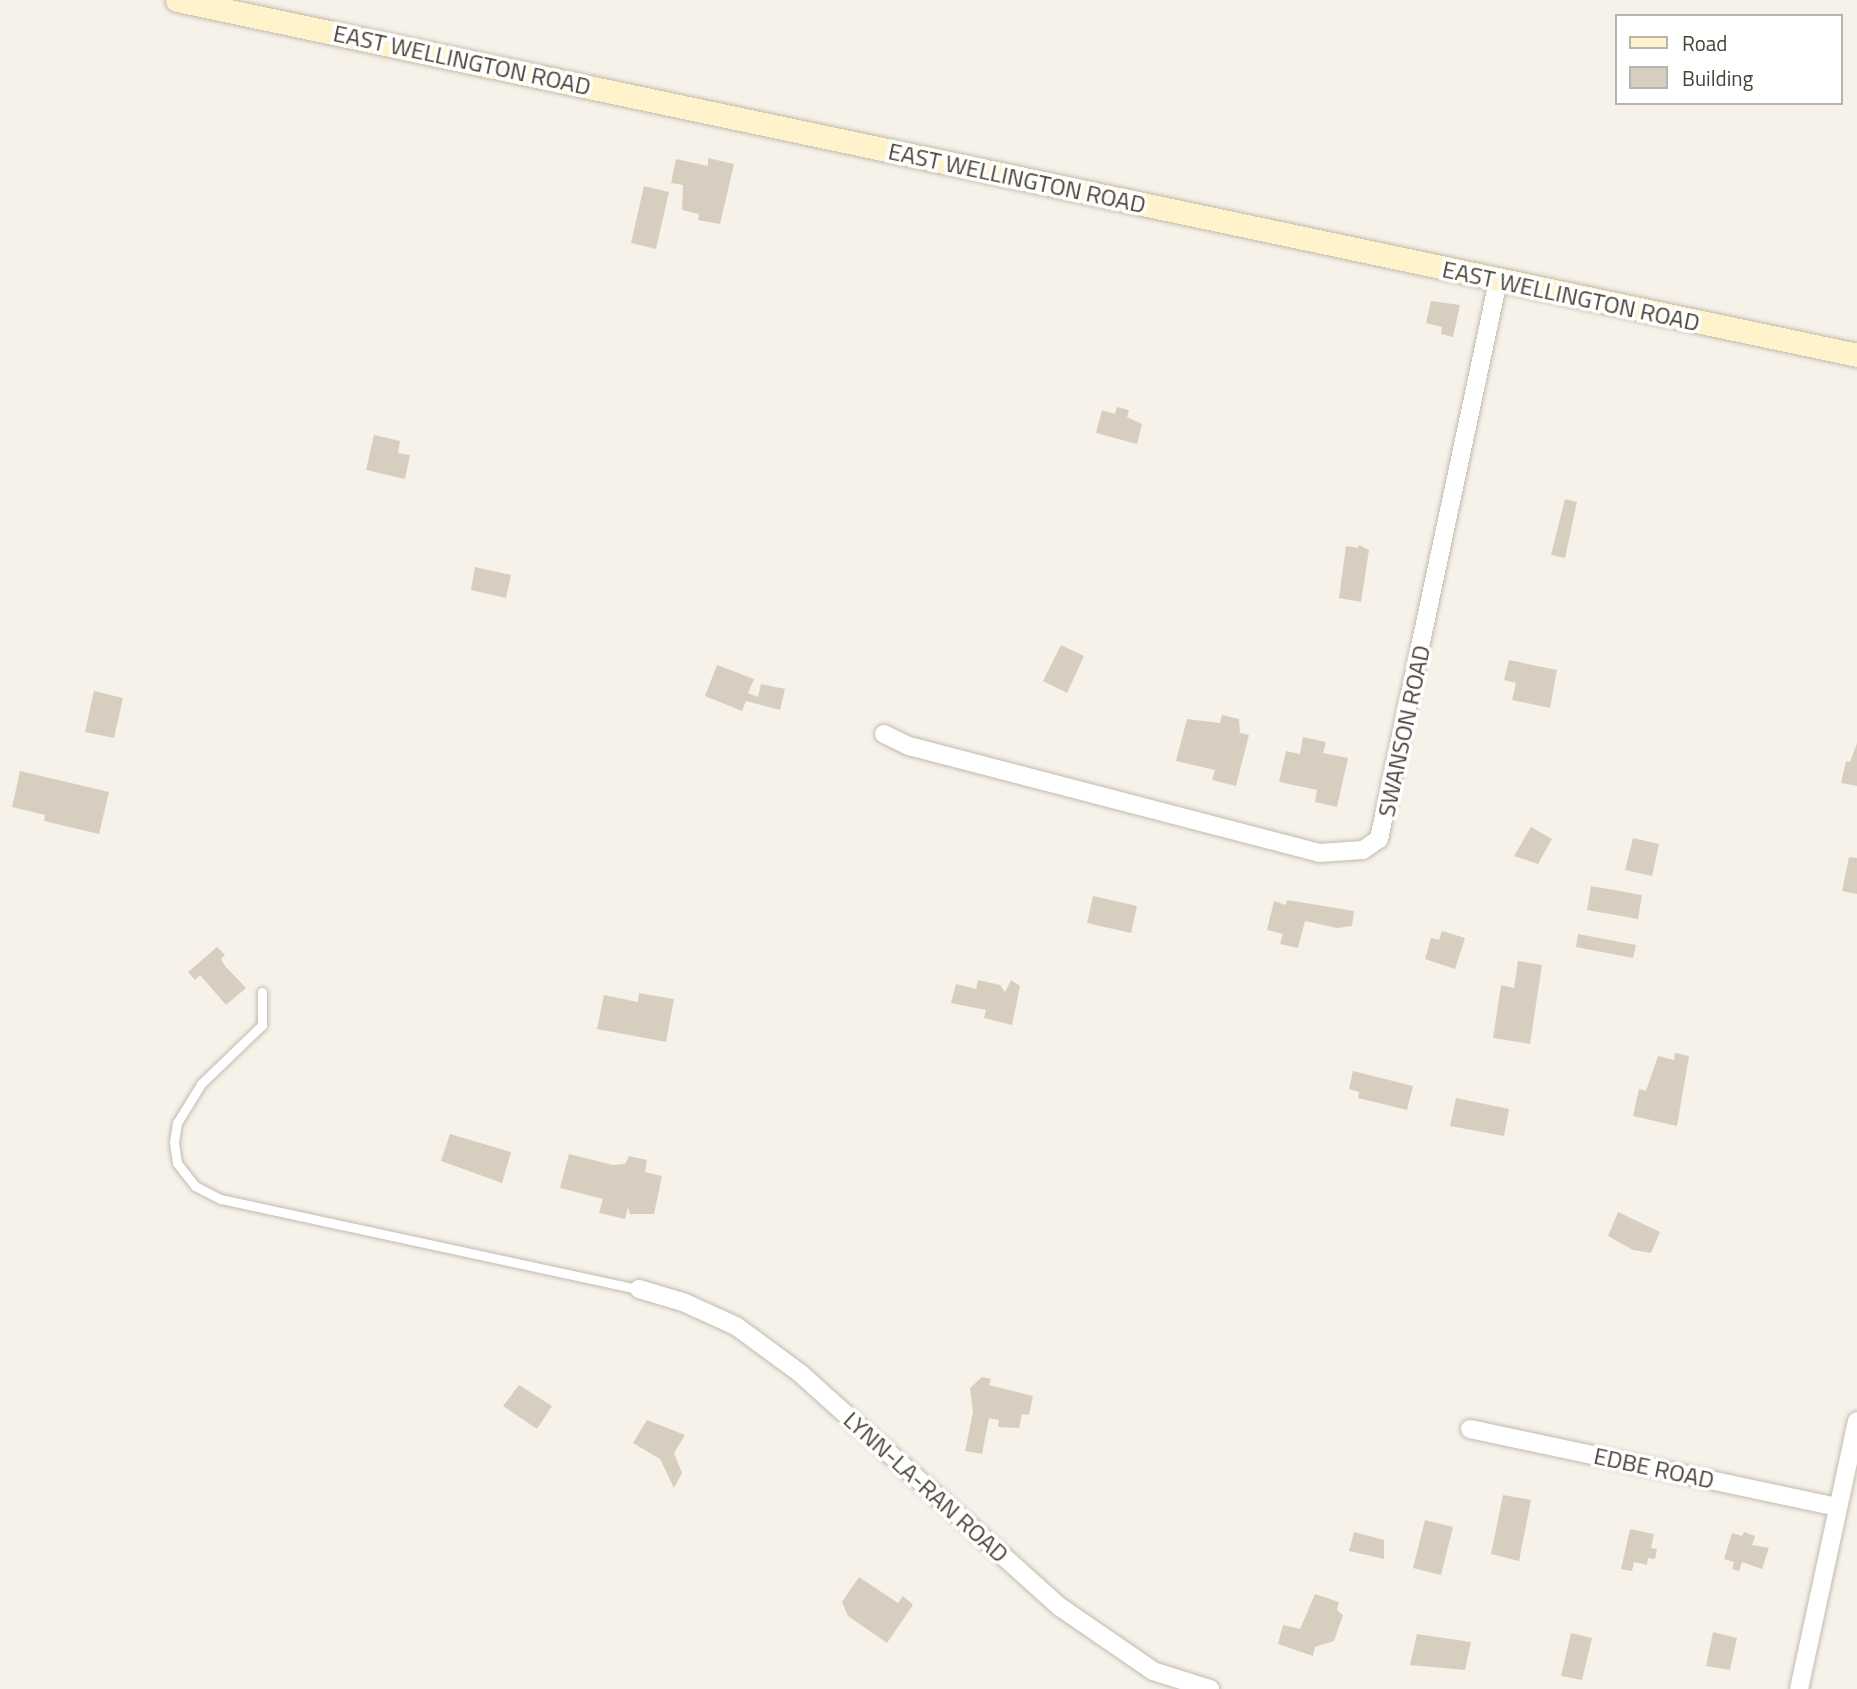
<!DOCTYPE html>
<style>
body{margin:0}
#map{position:relative;width:1857px;height:1689px;overflow:hidden;background:#f6f2ea;font-family:"Titillium Web",sans-serif}
div>[style]{position:absolute}
[style*='--x']{left:calc(var(--x)*1px);top:calc(var(--y)*1px);width:calc(var(--w)*1px);rotate:calc(var(--a)*1deg)}
.building>*{inset:0;background:#d8cebf}
.roads{filter:drop-shadow(0 0 2px #c2baac) drop-shadow(0 0 2px #c2baac)}
.lane>*{height:9px;margin:-4.5px;padding:0 4.5px;transform-origin:4.5px;border-radius:4.5px;background:#fff}
.street>*{height:18px;margin:-9px;padding:0 9px;transform-origin:9px;border-radius:9px;background:#fff}
.secondary>*{height:23px;margin:-11.5px;padding:0 11.5px;transform-origin:11.5px;border-radius:11.5px;background:#fff3cb}
span{translate:-50% -50%;white-space:nowrap;text-align:center;line-height:1.15;-webkit-text-stroke:7px #fff;paint-order:stroke}
.street-label{font-size:24px;color:#4a4337}
.legend{position:absolute;left:1615px;top:14px;width:228px;height:91px;box-sizing:border-box;background:#fff;border:2px solid #b7b4af;margin:0;padding:9px 12px;list-style:none;font-size:21px;color:#4a4337}
.legend li{display:flex;align-items:center;gap:14px;height:35px}
.legend b{width:35px;border:2px solid #b7b4af}
</style>
<div id="map">
<div class="building">
<div style="clip-path:polygon(708px 158px,734px 164px,720px 224px,698px 220px,699px 214px,682px 210px,683px 185px,671px 183px,676px 159px,708px 166px)"></div>
<div style="clip-path:polygon(644px 186px,669px 192px,656px 249px,631px 243px)"></div>
<div style="clip-path:polygon(1431px 301px,1460px 305px,1453px 337px,1441px 334px,1442px 327px,1426px 323px)"></div>
<div style="clip-path:polygon(1117px 407px,1129px 410px,1127px 417px,1142px 424px,1137px 444px,1096px 433px,1102px 410px,1115px 414px)"></div>
<div style="clip-path:polygon(374px 435px,400px 441px,398px 453px,410px 455px,405px 479px,366px 470px)"></div>
<div style="clip-path:polygon(1565px 499px,1577px 502px,1565px 558px,1551px 555px)"></div>
<div style="clip-path:polygon(1359px 545px,1369px 550px,1361px 602px,1339px 598px,1346px 546px,1358px 548px)"></div>
<div style="clip-path:polygon(475px 567px,511px 575px,506px 598px,471px 590px)"></div>
<div style="clip-path:polygon(1061px 645px,1084px 656px,1067px 693px,1043px 681px)"></div>
<div style="clip-path:polygon(1509px 660px,1557px 670px,1550px 708px,1512px 700px,1516px 683px,1504px 680px)"></div>
<div style="clip-path:polygon(717px 665px,754px 679px,748px 693px,758px 697px,761px 684px,785px 689px,780px 710px,746px 701px,742px 711px,705px 696px)"></div>
<div style="clip-path:polygon(94px 691px,123px 698px,114px 738px,85px 732px)"></div>
<div style="clip-path:polygon(1222px 715px,1239px 719px,1240px 733px,1249px 735px,1236px 786px,1212px 780px,1215px 770px,1176px 761px,1187px 719px,1220px 723px)"></div>
<div style="clip-path:polygon(1303px 737px,1326px 742px,1323px 753px,1348px 758px,1337px 807px,1315px 802px,1317px 790px,1279px 782px,1286px 751px,1300px 754px)"></div>
<div style="clip-path:polygon(1857px 743px,1857px 786px,1841px 783px,1846px 761px,1850px 762px)"></div>
<div style="clip-path:polygon(20px 771px,109px 792px,99px 834px,44px 821px,45px 815px,12px 807px)"></div>
<div style="clip-path:polygon(1531px 827px,1552px 839px,1538px 864px,1514px 856px)"></div>
<div style="clip-path:polygon(1633px 838px,1659px 844px,1652px 876px,1625px 870px)"></div>
<div style="clip-path:polygon(1849px 857px,1857px 858px,1857px 894px,1842px 891px)"></div>
<div style="clip-path:polygon(1591px 886px,1642px 895px,1638px 919px,1587px 910px)"></div>
<div style="clip-path:polygon(1093px 896px,1137px 906px,1131px 933px,1087px 923px)"></div>
<div style="clip-path:polygon(1287px 900px,1354px 911px,1352px 926px,1337px 928px,1305px 921px,1298px 948px,1280px 944px,1283px 934px,1267px 930px,1274px 901px,1286px 905px)"></div>
<div style="clip-path:polygon(1442px 931px,1465px 938px,1455px 969px,1425px 959px,1431px 938px,1439px 940px)"></div>
<div style="clip-path:polygon(1578px 934px,1636px 945px,1633px 958px,1576px 947px)"></div>
<div style="clip-path:polygon(217px 947px,225px 955px,221px 959px,225px 966px,246px 988px,226px 1005px,200px 975px,195px 980px,188px 972px)"></div>
<div style="clip-path:polygon(1518px 961px,1542px 965px,1530px 1044px,1493px 1038px,1501px 985px,1514px 988px)"></div>
<div style="clip-path:polygon(978px 980px,1000px 985px,1005px 992px,1011px 980px,1020px 986px,1012px 1025px,984px 1018px,986px 1010px,951px 1003px,956px 984px,976px 989px)"></div>
<div style="clip-path:polygon(639px 993px,674px 999px,666px 1042px,597px 1029px,604px 995px,638px 1002px)"></div>
<div style="clip-path:polygon(1675px 1053px,1689px 1056px,1677px 1126px,1633px 1116px,1639px 1089px,1646px 1091px,1658px 1056px,1674px 1060px)"></div>
<div style="clip-path:polygon(1353px 1071px,1413px 1086px,1407px 1110px,1358px 1098px,1359px 1092px,1349px 1089px)"></div>
<div style="clip-path:polygon(1456px 1098px,1509px 1109px,1504px 1136px,1450px 1126px)"></div>
<div style="clip-path:polygon(450px 1134px,511px 1152px,502px 1183px,441px 1161px)"></div>
<div style="clip-path:polygon(569px 1154px,613px 1165px,625px 1164px,629px 1156px,647px 1160px,645px 1172px,662px 1176px,654px 1214px,630px 1214px,628px 1207px,625px 1219px,599px 1213px,603px 1199px,560px 1188px)"></div>
<div style="clip-path:polygon(1618px 1212px,1660px 1232px,1651px 1253px,1633px 1250px,1608px 1236px)"></div>
<div style="clip-path:polygon(982px 1377px,991px 1379px,989px 1385px,1033px 1396px,1029px 1415px,1022px 1414px,1019px 1428px,998px 1427px,999px 1420px,989px 1418px,982px 1454px,965px 1451px,973px 1412px,970px 1388px)"></div>
<div style="clip-path:polygon(519px 1385px,552px 1406px,537px 1429px,503px 1406px)"></div>
<div style="clip-path:polygon(647px 1420px,685px 1435px,674px 1453px,682px 1473px,674px 1488px,660px 1459px,633px 1443px)"></div>
<div style="clip-path:polygon(1503px 1495px,1531px 1500px,1519px 1561px,1491px 1554px)"></div>
<div style="clip-path:polygon(1425px 1520px,1453px 1527px,1441px 1575px,1413px 1568px)"></div>
<div style="clip-path:polygon(1630px 1529px,1654px 1534px,1651px 1548px,1657px 1549px,1655px 1559px,1648px 1558px,1647px 1565px,1634px 1562px,1632px 1571px,1621px 1569px)"></div>
<div style="clip-path:polygon(1354px 1532px,1384px 1540px,1384px 1559px,1349px 1551px)"></div>
<div style="clip-path:polygon(1744px 1532px,1755px 1536px,1752px 1545px,1769px 1548px,1762px 1569px,1742px 1562px,1739px 1571px,1732px 1569px,1734px 1562px,1724px 1559px,1732px 1533px,1742px 1536px)"></div>
<div style="clip-path:polygon(859px 1577px,898px 1603px,903px 1596px,913px 1605px,887px 1643px,848px 1616px,842px 1602px)"></div>
<div style="clip-path:polygon(1315px 1594px,1339px 1602px,1337px 1610px,1343px 1615px,1334px 1641px,1315px 1647px,1313px 1656px,1278px 1644px,1283px 1625px,1300px 1629px)"></div>
<div style="clip-path:polygon(1713px 1632px,1737px 1638px,1730px 1670px,1706px 1666px)"></div>
<div style="clip-path:polygon(1571px 1633px,1592px 1638px,1582px 1680px,1561px 1676px)"></div>
<div style="clip-path:polygon(1417px 1634px,1471px 1642px,1465px 1670px,1410px 1665px)"></div>
</div>
<div class="roads">
<div class="lane">
<div style="--x:262;--y:992;--w:33;--a:90"></div>
<div style="--x:262;--y:1025;--w:85;--a:136"></div>
<div style="--x:201;--y:1084;--w:46;--a:121.6"></div>
<div style="--x:177;--y:1123;--w:19;--a:99"></div>
<div style="--x:174;--y:1142;--w:21;--a:82"></div>
<div style="--x:177;--y:1163;--w:29;--a:52"></div>
<div style="--x:195;--y:1186;--w:29;--a:27"></div>
<div style="--x:221;--y:1199;--w:428;--a:12.2"></div>
</div>
<div class="street">
<div style="--x:884;--y:734;--w:28;--a:26"></div>
<div style="--x:909;--y:746;--w:424;--a:14.6"></div>
<div style="--x:1319;--y:853;--w:44;--a:-3.9"></div>
<div style="--x:1363;--y:850;--w:19;--a:-35"></div>
<div style="--x:1379;--y:839;--w:571;--a:-77.96"></div>
<div style="--x:639;--y:1289;--w:46;--a:16.5"></div>
<div style="--x:683;--y:1302;--w:58;--a:24.4"></div>
<div style="--x:736;--y:1326;--w:81;--a:36.4"></div>
<div style="--x:801;--y:1374;--w:348;--a:42"></div>
<div style="--x:1060;--y:1607;--w:113;--a:34.5"></div>
<div style="--x:1153;--y:1671;--w:60;--a:17.5"></div>
<div style="--x:1470;--y:1429;--w:376;--a:12"></div>
<div style="--x:1799;--y:1689;--w:274;--a:-77.8"></div>
</div>
<div class="secondary">
<div style="--x:177;--y:0;--w:1717;--a:11.93"></div>
</div>
</div>
<div class="street-label">
<span style="left:462px;top:60px;rotate:12deg">EAST WELLINGTON ROAD</span>
<span style="left:1017px;top:178px;rotate:12deg">EAST WELLINGTON ROAD</span>
<span style="left:1571px;top:296px;rotate:12deg">EAST WELLINGTON ROAD</span>
<span style="left:1404px;top:731px;rotate:-78deg">SWANSON ROAD</span>
<span style="left:1654px;top:1468px;rotate:12deg">EDBE ROAD</span>
<span style="left:926px;top:1487px;rotate:42deg">LYNN-LA-RAN ROAD</span>
</div>
<ul class="legend">
<li><b style="height:9px;background:#fff3cb"></b>Road</li>
<li><b style="height:19px;background:#d8cebf"></b>Building</li>
</ul>
</div>
